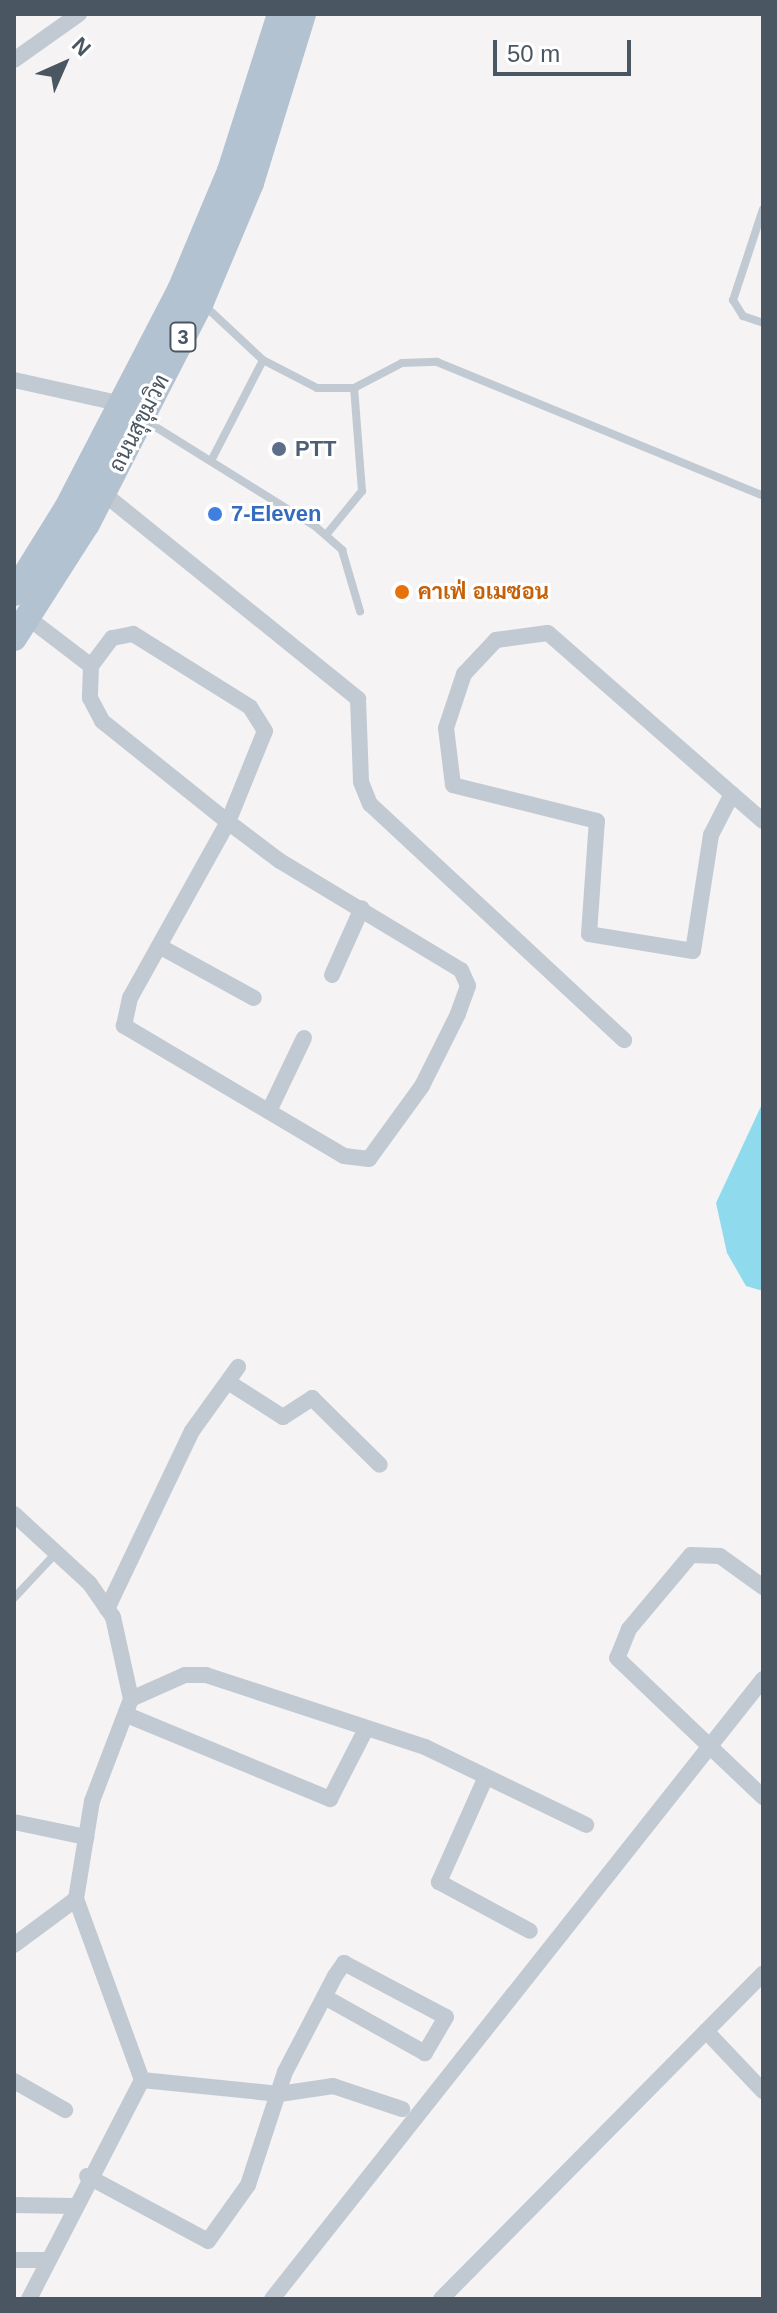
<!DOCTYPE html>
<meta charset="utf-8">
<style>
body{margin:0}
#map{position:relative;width:777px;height:2313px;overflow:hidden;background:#f5f3f3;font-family:Arial,Sarabun,sans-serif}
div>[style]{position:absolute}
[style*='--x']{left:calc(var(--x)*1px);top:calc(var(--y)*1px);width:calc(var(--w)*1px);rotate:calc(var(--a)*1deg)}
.water>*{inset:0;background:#90daee}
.lane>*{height:8px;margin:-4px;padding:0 4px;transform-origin:4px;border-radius:4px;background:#c1cad2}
.street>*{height:16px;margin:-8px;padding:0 8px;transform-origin:8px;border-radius:8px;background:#c1cad2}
.primary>*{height:26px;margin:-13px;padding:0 13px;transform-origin:13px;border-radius:13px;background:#b3c2d1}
.dots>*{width:22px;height:22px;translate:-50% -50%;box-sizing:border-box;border:4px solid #fff;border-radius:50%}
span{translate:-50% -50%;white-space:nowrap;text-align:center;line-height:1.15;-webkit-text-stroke:6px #fff;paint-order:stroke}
.shield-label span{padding:2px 6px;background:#fff;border:2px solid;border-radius:6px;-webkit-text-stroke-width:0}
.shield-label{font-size:20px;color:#4a5661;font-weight:700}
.street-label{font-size:22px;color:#4a5661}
.service-label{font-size:22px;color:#4e5e75;font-weight:700}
.left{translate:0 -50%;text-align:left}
.shop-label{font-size:22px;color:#366cbe;font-weight:700}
.food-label{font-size:22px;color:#c56008;font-weight:700}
.frame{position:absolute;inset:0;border:16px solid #4a5661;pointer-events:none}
.north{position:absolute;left:24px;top:24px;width:80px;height:80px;-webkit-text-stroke:6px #fff;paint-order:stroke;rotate:45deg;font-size:22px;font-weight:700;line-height:32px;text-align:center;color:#4a5661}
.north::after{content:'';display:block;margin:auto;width:28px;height:36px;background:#4a5661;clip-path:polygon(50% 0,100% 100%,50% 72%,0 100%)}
.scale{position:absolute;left:493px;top:40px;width:138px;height:36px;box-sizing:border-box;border:4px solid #4a5661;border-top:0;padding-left:10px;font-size:24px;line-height:28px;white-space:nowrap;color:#4a5661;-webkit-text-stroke:6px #fff;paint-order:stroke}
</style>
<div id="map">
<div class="water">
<div style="clip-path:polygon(763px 1102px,763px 1291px,746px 1286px,727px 1253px,716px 1203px)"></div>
</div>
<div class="lane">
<div style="--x:763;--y:209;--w:96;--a:108.2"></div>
<div style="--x:733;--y:300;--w:19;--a:58"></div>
<div style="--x:743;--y:316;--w:21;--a:19"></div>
<div style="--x:205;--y:306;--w:79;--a:43"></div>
<div style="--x:263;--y:360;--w:61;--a:27.4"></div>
<div style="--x:317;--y:388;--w:37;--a:0"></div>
<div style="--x:354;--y:388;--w:54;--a:-27.5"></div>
<div style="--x:402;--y:363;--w:35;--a:-2"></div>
<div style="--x:437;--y:362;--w:352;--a:22.3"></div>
<div style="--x:146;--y:421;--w:200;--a:31.9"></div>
<div style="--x:316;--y:527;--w:35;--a:41"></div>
<div style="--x:342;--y:550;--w:64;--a:73.6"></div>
<div style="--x:212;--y:459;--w:111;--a:-62.7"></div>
<div style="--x:326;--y:535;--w:57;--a:-50.7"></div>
<div style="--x:362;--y:491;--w:103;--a:-94.4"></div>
<div style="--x:14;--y:1598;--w:62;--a:-47"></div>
</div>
<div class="street">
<div style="--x:14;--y:60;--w:80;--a:-35.3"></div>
<div style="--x:14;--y:380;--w:111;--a:12.5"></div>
<div style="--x:103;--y:493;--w:328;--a:38.9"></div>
<div style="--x:358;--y:699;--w:83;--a:87.9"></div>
<div style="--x:361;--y:782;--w:24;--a:68"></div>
<div style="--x:370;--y:804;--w:347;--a:42.9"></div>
<div style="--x:27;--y:617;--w:81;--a:37.4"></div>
<div style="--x:91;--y:666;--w:32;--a:92"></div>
<div style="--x:90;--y:698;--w:26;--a:62"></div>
<div style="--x:102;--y:721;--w:161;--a:38.7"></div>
<div style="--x:228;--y:822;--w:65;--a:36.9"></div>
<div style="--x:280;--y:861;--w:211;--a:31.1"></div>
<div style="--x:461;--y:970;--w:17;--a:66"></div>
<div style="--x:468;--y:986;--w:30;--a:110"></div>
<div style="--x:458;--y:1014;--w:80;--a:116.6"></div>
<div style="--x:422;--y:1086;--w:90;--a:126"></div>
<div style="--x:369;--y:1159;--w:25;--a:-173"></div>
<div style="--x:344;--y:1156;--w:256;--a:-149.4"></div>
<div style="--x:124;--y:1026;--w:29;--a:-78"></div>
<div style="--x:130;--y:998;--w:201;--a:-60.9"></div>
<div style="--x:228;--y:822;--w:98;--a:-67.9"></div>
<div style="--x:265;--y:731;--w:28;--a:-122"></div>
<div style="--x:250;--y:707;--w:138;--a:-148"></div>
<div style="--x:133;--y:634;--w:21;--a:169"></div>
<div style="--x:112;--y:638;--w:35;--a:127"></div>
<div style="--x:732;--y:794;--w:46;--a:117.1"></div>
<div style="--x:711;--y:835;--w:117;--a:98.8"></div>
<div style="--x:693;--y:951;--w:105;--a:-170.7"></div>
<div style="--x:589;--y:934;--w:113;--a:-86"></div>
<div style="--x:597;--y:821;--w:148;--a:-166"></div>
<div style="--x:453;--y:785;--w:57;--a:-97"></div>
<div style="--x:446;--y:728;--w:57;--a:-71.6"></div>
<div style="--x:464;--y:674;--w:47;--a:-46.7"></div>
<div style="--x:496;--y:640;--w:52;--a:-7.7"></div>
<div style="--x:548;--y:633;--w:244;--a:41.2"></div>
<div style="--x:732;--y:794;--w:41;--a:41.1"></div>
<div style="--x:159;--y:946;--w:108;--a:28.7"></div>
<div style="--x:332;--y:975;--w:73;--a:-65.9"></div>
<div style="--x:269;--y:1111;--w:81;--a:-64.4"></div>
<div style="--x:228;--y:1382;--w:65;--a:32.5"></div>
<div style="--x:283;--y:1417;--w:35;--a:-33"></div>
<div style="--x:312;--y:1398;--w:95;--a:44.6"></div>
<div style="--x:14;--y:1514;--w:103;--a:42.6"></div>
<div style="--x:90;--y:1584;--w:40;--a:55.1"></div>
<div style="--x:113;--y:1617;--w:84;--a:77.6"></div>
<div style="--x:131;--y:1699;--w:109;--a:110.9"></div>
<div style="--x:92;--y:1801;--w:99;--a:99.3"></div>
<div style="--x:76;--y:1899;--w:77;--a:143.4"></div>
<div style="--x:763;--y:1587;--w:53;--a:-144.2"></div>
<div style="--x:720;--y:1556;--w:29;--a:-178"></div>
<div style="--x:691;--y:1555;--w:97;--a:130"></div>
<div style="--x:629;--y:1629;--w:31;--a:112"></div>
<div style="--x:617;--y:1658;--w:202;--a:43.6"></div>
<div style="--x:107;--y:1609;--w:197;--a:-64.5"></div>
<div style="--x:192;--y:1431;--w:79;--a:-54.3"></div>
<div style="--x:131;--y:1699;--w:59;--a:-24"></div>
<div style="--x:185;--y:1675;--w:21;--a:0"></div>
<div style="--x:206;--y:1675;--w:231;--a:18.2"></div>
<div style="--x:425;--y:1747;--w:179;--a:25.8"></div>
<div style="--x:127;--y:1715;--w:220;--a:22.5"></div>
<div style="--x:330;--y:1799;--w:79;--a:-62.8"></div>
<div style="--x:485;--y:1779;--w:113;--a:114.1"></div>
<div style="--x:439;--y:1882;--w:103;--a:28.3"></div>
<div style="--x:14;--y:1822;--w:74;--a:11.8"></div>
<div style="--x:706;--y:2031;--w:83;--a:46.5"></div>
<div style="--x:142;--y:2080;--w:138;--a:5.8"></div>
<div style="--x:279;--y:2094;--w:55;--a:-8.4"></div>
<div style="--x:333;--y:2086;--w:73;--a:18.4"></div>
<div style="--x:14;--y:2081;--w:59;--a:29.6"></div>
<div style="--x:87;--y:2176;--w:137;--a:28.2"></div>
<div style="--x:208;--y:2241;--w:69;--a:-54.5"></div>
<div style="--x:248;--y:2185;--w:119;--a:-71.9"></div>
<div style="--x:285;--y:2072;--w:108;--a:-62.5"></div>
<div style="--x:335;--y:1976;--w:16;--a:-55"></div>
<div style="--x:344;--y:1963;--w:115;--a:27.9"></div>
<div style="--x:446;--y:2017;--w:42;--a:120.3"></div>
<div style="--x:425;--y:2053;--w:115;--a:-150.8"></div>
<div style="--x:14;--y:2205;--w:58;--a:1"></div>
<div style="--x:14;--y:2260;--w:31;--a:0"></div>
<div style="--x:29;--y:2299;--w:246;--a:-62.7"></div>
<div style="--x:142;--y:2080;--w:193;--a:-110"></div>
<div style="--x:272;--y:2299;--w:791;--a:-51.62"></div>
<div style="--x:441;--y:2299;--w:458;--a:-45.3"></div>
</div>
<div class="primary">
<div style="--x:14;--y:593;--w:100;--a:-58.1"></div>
<div style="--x:67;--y:508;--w:246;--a:-62.6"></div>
<div style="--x:180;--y:290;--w:129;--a:-67.2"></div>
<div style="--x:230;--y:171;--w:165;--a:-72.3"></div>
<div style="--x:14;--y:638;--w:135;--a:-57.4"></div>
<div style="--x:87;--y:524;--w:250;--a:-62.8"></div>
<div style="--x:201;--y:302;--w:129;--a:-67.2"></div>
<div style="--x:251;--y:183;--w:177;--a:-72.9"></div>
</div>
<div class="dots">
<div style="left:279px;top:449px;background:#5c6f8a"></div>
<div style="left:215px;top:514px;background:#3f7fe0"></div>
<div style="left:402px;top:592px;background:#e8710a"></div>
</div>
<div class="shield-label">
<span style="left:183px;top:337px">3</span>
</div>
<div class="street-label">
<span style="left:139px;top:423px;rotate:-63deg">ถนนสุขุมวิท</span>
</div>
<div class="service-label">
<span class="left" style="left:295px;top:449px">PTT</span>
</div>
<div class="shop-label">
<span class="left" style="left:231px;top:514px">7-Eleven</span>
</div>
<div class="food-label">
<span class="left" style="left:418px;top:592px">คาเฟ่ อเมซอน</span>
</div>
<div class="frame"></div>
<div class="north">N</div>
<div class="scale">50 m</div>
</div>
